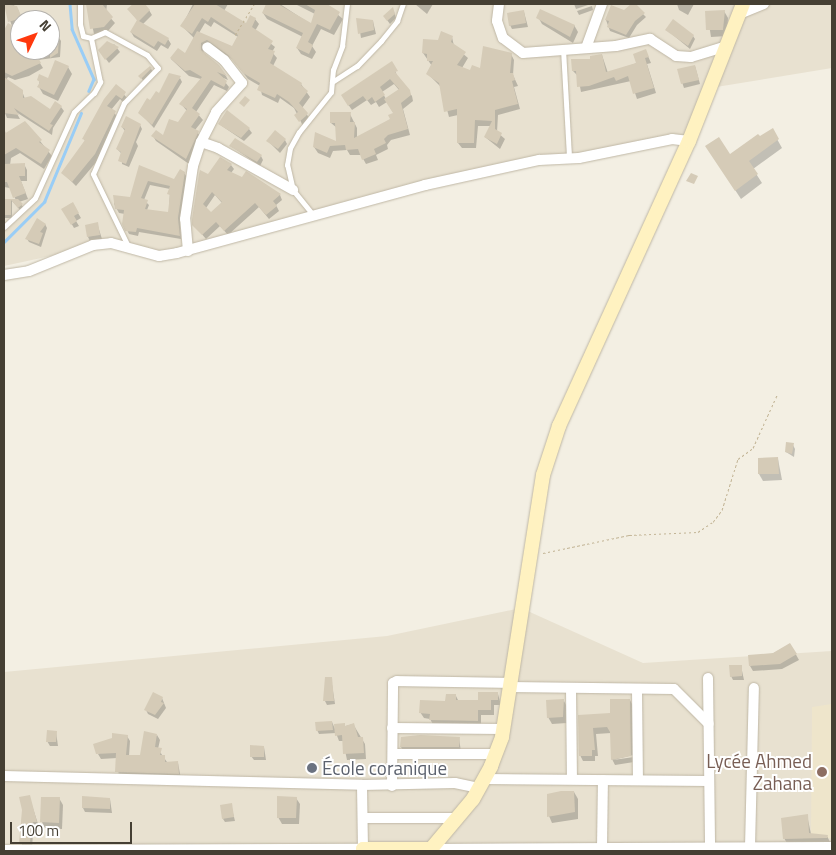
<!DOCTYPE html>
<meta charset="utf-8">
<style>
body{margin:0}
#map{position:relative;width:836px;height:855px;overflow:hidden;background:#f3efe3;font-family:"Titillium Web",sans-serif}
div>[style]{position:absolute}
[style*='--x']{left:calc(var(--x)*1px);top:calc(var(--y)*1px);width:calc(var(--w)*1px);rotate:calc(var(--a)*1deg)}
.residential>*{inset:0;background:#e8e1d0}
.education>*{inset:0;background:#eee5cb}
.shadow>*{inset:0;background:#0003}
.stream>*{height:2.5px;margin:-1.25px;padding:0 1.25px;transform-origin:1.25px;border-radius:1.25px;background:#99cdf6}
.building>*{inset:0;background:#d5cbb7}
.path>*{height:1px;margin-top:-0.5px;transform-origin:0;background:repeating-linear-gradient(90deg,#c2b495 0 2.5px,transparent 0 5px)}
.roads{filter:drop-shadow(0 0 1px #bfb7a5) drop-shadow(0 0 1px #bfb7a5)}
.lane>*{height:5px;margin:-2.5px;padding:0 2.5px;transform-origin:2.5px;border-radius:2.5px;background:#fff}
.street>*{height:10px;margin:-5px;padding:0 5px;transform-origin:5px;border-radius:5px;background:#fff}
.secondary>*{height:14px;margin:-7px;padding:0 7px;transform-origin:7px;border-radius:7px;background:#fff2c1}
.dots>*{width:14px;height:14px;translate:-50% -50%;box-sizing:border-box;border:2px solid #fff;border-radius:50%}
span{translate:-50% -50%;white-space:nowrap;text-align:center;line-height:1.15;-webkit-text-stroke:4px #fff;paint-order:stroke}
.education-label{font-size:19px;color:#785e54}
.right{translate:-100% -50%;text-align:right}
.worship-label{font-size:19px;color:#5b616d}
.left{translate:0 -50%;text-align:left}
.frame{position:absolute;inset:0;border:5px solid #453f33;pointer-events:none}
.north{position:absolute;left:10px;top:10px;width:50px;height:50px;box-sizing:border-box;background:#fff;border:1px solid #b5b2ad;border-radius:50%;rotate:48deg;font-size:14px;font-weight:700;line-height:20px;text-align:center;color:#453f33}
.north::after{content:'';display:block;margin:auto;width:18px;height:22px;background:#ff390e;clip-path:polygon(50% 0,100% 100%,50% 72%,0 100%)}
.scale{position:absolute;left:10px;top:822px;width:122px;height:22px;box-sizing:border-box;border:2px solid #453f33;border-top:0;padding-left:6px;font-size:15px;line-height:18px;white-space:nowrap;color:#453f33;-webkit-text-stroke:4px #fff;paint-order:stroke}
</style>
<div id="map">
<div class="residential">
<div style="clip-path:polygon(evenodd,4px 4px,832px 4px,832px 68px,710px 88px,689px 141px,539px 160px,159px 256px,111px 243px,4px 266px,4px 4px,20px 20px,50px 20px,50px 50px,20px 50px,20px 20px)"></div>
<div style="clip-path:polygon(521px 608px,643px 663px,832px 651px,832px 851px,4px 851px,4px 672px,387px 636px)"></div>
</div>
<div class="education">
<div style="clip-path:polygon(832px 704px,832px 838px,811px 838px,812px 707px)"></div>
</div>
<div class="shadow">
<div style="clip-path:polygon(4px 4px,13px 4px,19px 11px,20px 23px,12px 26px)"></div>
<div style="clip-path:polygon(97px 4px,107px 4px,106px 13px,115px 23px,107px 32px,94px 34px,88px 5px)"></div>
<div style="clip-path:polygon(130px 4px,143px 4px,149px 10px,152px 15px,143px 24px,168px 39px,171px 44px,168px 49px,161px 45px,157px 51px,134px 37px,131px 32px,138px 21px,129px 10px,133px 6px)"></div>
<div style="clip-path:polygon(evenodd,193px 4px,228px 4px,224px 11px,246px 25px,255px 19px,259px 24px,255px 31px,275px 47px,272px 52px,277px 58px,273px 66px,301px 84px,310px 97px,302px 108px,310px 119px,303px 126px,294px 108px,280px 98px,278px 103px,262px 95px,260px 86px,248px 79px,233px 60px,211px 45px,204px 49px,203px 54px,226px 76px,228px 80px,221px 77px,229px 87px,227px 91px,214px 85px,196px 112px,203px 120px,195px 130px,201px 137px,189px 164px,156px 141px,153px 136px,164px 137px,178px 124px,187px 111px,181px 104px,201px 79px,189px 76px,171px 59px,185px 55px,194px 38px,182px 26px,193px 4px,214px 22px,238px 37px,232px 48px,199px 33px,205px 23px,211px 27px,214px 22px)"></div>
<div style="clip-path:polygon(267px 4px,280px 4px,312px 25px,315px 14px,295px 4px,325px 4px,343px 19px,334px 35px,321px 29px,312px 46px,316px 52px,312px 59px,301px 54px,297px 48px,303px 37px,267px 19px,263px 13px)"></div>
<div style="clip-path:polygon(415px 4px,433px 4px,427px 14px)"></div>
<div style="clip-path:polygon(574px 4px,591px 4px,576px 9px)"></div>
<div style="clip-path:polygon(633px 4px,646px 17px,637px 25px,629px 38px,610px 31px,606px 20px,624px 12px)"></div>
<div style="clip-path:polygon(677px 4px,694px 4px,688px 15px,679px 10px)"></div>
<div style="clip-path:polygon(592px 6px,593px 10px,579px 15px,577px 11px)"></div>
<div style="clip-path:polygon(724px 11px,728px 18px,727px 36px,711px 37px,707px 12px)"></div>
<div style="clip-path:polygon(394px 12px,396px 18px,390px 24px,387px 20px)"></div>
<div style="clip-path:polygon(524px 12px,528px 27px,512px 29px,510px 25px)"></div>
<div style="clip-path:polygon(538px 17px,574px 25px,578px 32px,573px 43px,542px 24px)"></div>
<div style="clip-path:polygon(358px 19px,373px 21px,376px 34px,361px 38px)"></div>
<div style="clip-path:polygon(8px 25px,20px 32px,20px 50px,50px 50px,50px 36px,58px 36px,61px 41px,60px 57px,38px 60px,43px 68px,29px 76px,15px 80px,8px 77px,6px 80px,22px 91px,25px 99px,50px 111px,56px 103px,61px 107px,64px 111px,53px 128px,52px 135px,16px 112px,20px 119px,7px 118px,5px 113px,4px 43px,8px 40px,4px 33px)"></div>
<div style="clip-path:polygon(667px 30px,693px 36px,695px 39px,690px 49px)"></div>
<div style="clip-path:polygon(452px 37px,454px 46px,468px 58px,462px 68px,471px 71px,481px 70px,511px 54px,514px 60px,513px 75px,518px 86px,514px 87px,520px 109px,498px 115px,497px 132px,505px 139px,500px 149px,485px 137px,491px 126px,478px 126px,476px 148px,462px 148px,458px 143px,458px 115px,449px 117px,441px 87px,428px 74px,432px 66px,423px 53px,439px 41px)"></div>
<div style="clip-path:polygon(114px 44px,120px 52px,109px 63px,102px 54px)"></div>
<div style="clip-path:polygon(602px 55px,608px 73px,637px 63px,634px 55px,648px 56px,651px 63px,647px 64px,656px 93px,637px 99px,631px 81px,581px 92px,578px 76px,573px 71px)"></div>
<div style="clip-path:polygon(evenodd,392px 63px,398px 78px,412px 96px,413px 101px,403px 109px,410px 135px,391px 140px,387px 145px,388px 149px,376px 155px,378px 160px,366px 164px,361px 155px,350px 155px,347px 150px,333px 151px,330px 158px,318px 153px,314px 147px,337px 143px,337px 128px,331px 123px,350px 114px,357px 128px,357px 138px,391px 119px,394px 114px,387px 102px,379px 107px,376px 102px,371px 105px,367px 100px,352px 110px,345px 100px,392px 63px,394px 84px,399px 90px,386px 99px,382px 92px,394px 84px)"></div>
<div style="clip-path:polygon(695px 66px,700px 84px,684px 88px,678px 70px)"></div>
<div style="clip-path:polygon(68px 67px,72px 74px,58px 101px,43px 94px,39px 87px,40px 76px,48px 79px)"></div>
<div style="clip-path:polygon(150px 67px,153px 72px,144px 82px,140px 76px)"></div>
<div style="clip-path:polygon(180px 78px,182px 82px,154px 128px,140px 113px)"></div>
<div style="clip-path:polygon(116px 86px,128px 99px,125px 104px,120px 99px,111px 110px,118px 117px,98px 160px,76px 186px,63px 173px,85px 141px,84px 139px)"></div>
<div style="clip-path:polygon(219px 124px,249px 129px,252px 133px,244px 141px)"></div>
<div style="clip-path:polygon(140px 125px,142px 129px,136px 142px,138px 146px,129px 167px,122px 164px,122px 154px,117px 149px,125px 131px,122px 127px)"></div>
<div style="clip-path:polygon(4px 127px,6px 135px,40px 141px,52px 156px,44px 169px,20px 153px,11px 158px,10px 165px,24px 164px,27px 170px,27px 181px,21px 181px,28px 199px,19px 202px,24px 208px,21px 211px,12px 201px,12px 218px,4px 218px,4px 200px,16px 200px,10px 188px,4px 187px)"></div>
<div style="clip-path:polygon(772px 130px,782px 148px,753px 169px,762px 183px,741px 199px,712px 155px,730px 156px)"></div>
<div style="clip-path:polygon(285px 140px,287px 144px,280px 153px,268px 141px)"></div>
<div style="clip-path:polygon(231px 146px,261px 156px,263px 160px,260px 166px)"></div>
<div style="clip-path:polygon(evenodd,231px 165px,234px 169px,231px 173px,242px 179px,246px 173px,280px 195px,282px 200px,276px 205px,279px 211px,269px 219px,259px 207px,228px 235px,220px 226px,206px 239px,194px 225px,208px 175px,231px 165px,215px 195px,222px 203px,211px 213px,206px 208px,215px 195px)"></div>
<div style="clip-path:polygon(evenodd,140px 167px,175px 181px,184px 173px,187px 177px,180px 223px,181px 239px,139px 232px,138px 236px,129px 234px,124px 224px,125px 214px,119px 213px,114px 204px,115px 196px,131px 198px,140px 167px,150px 185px,170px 189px,169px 213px,147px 210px,149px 205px,144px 200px,150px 185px)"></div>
<div style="clip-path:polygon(72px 203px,81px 218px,76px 221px,79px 226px,74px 228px,63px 209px)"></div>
<div style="clip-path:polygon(97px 223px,102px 239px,90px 241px,88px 237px)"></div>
<div style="clip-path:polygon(45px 224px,47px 228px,41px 247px,29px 242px,27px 239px)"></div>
<div style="clip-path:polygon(793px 445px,795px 449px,794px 457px,786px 452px)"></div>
<div style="clip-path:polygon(778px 459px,782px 480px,763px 481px,759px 474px)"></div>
<div style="clip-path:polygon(790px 644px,799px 660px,782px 669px,753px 671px,750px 666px)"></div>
<div style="clip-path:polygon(741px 666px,744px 680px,733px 680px,731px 676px)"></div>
<div style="clip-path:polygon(331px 678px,335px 704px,327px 705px,325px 701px)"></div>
<div style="clip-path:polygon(498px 694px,501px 705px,494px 705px,494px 715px,481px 715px,481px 726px,434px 726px,430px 719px,424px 718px,420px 712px,456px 696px,459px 702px,479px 702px)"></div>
<div style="clip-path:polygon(162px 698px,166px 708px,158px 719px,148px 714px,146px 710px)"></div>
<div style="clip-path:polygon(630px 700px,633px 706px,633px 755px,613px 760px,634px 757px,634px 762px,615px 765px,612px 759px,611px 733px,596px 734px,598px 756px,595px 756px,595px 761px,583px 761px,580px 755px,579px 717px,611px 715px)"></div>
<div style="clip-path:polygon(564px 701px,567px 707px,567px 723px,552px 724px,548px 717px)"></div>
<div style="clip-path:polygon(332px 722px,335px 729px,353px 724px,365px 744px,366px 759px,347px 760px,343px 741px,339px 741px,336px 733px,319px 734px,317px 730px)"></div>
<div style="clip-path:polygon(56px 732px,58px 746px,50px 746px,47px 741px)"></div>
<div style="clip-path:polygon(157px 735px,160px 740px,158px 749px,167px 762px,178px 763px,181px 779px,119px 777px,117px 758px,101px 759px,98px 754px,127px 736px,130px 741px,129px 756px,141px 756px)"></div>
<div style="clip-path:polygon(459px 738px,461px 752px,404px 752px,401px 747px)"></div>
<div style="clip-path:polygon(264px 747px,266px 760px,254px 760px,251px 756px)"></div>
<div style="clip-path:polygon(574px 792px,578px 799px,578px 819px,552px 823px,549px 816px)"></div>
<div style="clip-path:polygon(29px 796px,39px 827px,33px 834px,32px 848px,24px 848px,21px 843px)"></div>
<div style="clip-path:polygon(59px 798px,63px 805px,62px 829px,45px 828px,42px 822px)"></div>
<div style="clip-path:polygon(296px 798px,300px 804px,299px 824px,282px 824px,278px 817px)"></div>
<div style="clip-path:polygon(110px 799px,112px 813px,85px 812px,83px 808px)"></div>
<div style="clip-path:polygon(231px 805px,235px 821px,225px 822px,223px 819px)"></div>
<div style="clip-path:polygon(807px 815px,811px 834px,827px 836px,830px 842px,788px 845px,784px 838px)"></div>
</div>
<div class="stream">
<div style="--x:70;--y:4;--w:25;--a:85"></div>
<div style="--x:72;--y:29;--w:55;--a:66.3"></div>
<div style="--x:94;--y:79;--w:13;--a:113"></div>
<div style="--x:4;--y:242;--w:57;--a:-45"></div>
<div style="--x:44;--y:202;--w:96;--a:-67.4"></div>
</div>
<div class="building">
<div style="clip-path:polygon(4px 4px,17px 6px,22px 18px,8px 22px)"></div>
<div style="clip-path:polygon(86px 4px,102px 4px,113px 17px,104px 27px,90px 29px)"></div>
<div style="clip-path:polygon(133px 4px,145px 4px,150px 10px,139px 21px,169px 38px,165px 45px,158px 41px,154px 47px,130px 32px,137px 20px,127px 9px)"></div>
<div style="clip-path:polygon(195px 4px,215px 4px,246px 23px,250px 15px,256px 18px,252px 27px,273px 41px,268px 49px,275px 51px,270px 63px,302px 83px,301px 85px,308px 91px,299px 103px,308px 113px,306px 116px,299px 122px,294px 115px,298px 112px,289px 102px,277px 94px,275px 98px,257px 90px,260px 83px,243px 73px,228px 55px,207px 40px,201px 43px,201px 50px,219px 65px,227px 76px,217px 72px,227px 81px,224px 87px,211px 80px,192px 108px,200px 114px,191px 127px,199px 131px,186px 159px,151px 136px,156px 130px,163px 135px,169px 119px,178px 122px,187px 109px,179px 104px,202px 77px,190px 70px,185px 71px,170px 58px,178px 48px,185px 53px,197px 31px,232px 46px,238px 35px,211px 17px,208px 22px,202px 18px,192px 34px,180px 26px)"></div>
<div style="clip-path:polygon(266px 4px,278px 4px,311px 23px,315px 10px,305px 4px,327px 4px,340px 12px,330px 30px,317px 24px,308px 42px,313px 45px,309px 54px,296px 48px,303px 33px,262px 13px)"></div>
<div style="clip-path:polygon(631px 4px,636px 4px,645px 13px,635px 21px,626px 35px,607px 27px,609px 21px,605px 20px,611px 5px,624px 10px)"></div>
<div style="clip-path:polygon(393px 7px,395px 14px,387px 21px,383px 16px)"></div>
<div style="clip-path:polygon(540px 9px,575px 25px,570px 37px,536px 18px)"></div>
<div style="clip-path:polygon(524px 10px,526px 23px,509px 26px,507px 13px)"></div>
<div style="clip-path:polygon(725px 10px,723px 30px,706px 30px,705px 11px)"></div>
<div style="clip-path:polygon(356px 18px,373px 20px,374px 30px,358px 34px)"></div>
<div style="clip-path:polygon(673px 19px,694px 35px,688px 46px,665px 30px)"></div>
<div style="clip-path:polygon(8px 23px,20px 30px,20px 50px,34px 50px,41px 63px,12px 76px,4px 72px,4px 30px)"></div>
<div style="clip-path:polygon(441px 31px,453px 36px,451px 42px,466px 52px,457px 65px,470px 70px,472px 65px,480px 68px,483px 46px,512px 53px,510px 73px,513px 73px,515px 80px,512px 81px,518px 104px,495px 110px,495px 129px,502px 133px,497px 144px,484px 137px,492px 121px,475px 120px,474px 143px,457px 143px,457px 109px,444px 112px,439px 83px,426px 74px,433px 61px,427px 61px,427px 54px,422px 53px,423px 39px,438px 40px)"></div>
<div style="clip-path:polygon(50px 35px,59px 35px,58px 53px,50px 58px)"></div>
<div style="clip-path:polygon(107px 41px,119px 47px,105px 60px,98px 50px)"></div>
<div style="clip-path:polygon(646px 49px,649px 57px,645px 58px,654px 88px,633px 94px,628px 76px,616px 81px,614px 77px,589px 86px,577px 87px,576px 71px,572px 71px,571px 59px,590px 59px,590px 56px,602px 54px,606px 72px,636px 63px,633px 54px)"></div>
<div style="clip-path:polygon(55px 60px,69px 66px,54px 95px,37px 87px,40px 82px,37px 80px,39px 74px,48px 78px)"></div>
<div style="clip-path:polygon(392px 61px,398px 71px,395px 72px,410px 90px,411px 95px,401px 103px,408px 129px,388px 135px,384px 139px,386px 143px,374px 149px,376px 154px,362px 160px,358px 149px,346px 150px,345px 145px,330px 146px,327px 153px,313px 147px,315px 132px,336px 141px,335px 123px,330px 123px,330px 112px,351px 112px,350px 122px,355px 122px,354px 138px,390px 119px,388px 115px,393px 113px,384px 99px,399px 89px,390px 79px,380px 87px,385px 95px,375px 102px,372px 97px,367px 101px,363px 96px,348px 106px,341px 95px)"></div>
<div style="clip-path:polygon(695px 65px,699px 80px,681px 84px,677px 69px)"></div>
<div style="clip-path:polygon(150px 66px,152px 68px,141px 79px,138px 76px)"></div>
<div style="clip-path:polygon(169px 73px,181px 76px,152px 125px,138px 113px,147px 98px,150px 100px,156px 91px,159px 93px)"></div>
<div style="clip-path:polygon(4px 77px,23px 90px,23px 98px,31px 96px,50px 109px,55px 101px,62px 106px,50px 124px,53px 125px,49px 131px,14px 108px,19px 115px,4px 113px)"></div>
<div style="clip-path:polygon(116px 84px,126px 92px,122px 99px,116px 95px,107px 106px,116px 111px,95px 154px,72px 182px,61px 173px,85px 140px,82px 139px,104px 99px)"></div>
<div style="clip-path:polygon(245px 96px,250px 100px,244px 107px,239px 103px)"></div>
<div style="clip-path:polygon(227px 110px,250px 128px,241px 138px,218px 124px)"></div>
<div style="clip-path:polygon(126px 116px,141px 124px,126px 164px,118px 161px,121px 152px,116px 149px,125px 129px,121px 127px)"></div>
<div style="clip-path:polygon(25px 121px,42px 140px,39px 142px,50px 150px,41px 164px,16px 148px,4px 155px,4px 134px)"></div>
<div style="clip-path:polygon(773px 128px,779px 139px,749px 161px,758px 174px,735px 191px,705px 146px,719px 137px,730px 154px,758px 134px,760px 136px)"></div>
<div style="clip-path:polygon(275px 130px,286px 139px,278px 149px,266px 141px)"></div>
<div style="clip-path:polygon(235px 138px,262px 155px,257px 162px,229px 146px)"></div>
<div style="clip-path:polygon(evenodd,220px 157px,232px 164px,227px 170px,242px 177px,246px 171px,281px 194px,273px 201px,277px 206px,266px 215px,255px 203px,224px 231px,216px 222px,202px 235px,192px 225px,192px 219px,199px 174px,200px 170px,208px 174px,220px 157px,212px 192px,222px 202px,211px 212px,203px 204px,212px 192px)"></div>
<div style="clip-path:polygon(25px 163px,25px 176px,19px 176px,26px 193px,13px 198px,7px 182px,4px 182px,4px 164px)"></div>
<div style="clip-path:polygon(evenodd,139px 165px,174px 179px,180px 169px,185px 172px,178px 218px,180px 236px,137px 228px,136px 232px,125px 231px,122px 224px,124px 210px,115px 209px,113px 195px,130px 197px,139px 165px,148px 181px,170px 186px,167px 194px,170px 195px,168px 212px,145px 209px,148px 200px,141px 198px,148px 181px)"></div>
<div style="clip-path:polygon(691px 173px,698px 176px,694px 184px,686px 181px)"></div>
<div style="clip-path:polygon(4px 199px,18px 199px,23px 204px,18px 208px,11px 200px,11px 215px,4px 215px)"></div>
<div style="clip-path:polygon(73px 202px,79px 213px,74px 216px,77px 221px,71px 225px,61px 209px)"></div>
<div style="clip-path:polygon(37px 218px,46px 224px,40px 232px,43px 233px,39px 244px,25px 239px)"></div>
<div style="clip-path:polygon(98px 222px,100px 235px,87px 237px,85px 225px)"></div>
<div style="clip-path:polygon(786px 442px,794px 443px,792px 454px,785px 452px)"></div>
<div style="clip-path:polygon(778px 457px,779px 474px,758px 474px,758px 458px)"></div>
<div style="clip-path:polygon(790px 643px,797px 654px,780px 664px,749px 666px,748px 655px,773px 653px)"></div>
<div style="clip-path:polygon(729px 665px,742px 665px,742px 676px,730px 677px)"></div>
<div style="clip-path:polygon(325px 677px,332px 677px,334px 701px,323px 701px)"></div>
<div style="clip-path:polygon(153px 692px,163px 697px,161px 702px,164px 703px,155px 715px,144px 710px)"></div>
<div style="clip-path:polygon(478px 692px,498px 692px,498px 700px,491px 700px,491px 710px,478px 710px,478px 721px,429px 720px,430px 714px,419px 713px,420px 700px,445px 701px,446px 694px,456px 694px,456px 700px,478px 700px)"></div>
<div style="clip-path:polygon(564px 699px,563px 717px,547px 718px,546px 700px)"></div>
<div style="clip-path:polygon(610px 699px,630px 699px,631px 756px,611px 760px,610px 732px,607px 727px,593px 728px,595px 750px,592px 750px,592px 756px,579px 756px,578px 715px,610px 713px)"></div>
<div style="clip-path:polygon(332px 721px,333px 730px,316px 731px,315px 722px)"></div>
<div style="clip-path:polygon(345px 723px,345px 726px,354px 723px,358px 737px,363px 737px,364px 753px,343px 754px,342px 735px,335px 736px,334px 724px)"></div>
<div style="clip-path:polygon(47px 730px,57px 731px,56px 742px,46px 742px)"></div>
<div style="clip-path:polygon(144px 731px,157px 734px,155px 747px,162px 748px,160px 755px,165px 755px,165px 762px,178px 761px,179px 774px,115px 772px,116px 753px,96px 754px,93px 744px,112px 738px,112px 733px,128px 735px,126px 755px,140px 755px)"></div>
<div style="clip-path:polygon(420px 735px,460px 737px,459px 747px,400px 747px,401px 737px)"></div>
<div style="clip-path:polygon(250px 745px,264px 746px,264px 757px,250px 757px)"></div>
<div style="clip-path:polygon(561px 791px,574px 791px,575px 812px,547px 817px,547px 794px)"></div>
<div style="clip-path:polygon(30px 795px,37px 822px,33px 822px,31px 828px,30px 843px,19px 843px,22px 810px,19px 797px)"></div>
<div style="clip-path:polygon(82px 796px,110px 798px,110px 809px,82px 808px)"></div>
<div style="clip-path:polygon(277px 796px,297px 797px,296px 818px,277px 818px)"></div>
<div style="clip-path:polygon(41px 797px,60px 797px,59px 823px,40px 822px)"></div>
<div style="clip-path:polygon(232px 803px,234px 817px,222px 819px,220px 805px)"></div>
<div style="clip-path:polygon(808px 814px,809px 833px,828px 835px,827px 838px,783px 839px,781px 818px)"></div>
</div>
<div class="path">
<div style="--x:235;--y:35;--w:36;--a:-58"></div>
<div style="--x:543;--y:553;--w:88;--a:-11.8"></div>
<div style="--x:629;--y:535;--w:69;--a:-2.5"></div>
<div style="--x:698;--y:532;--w:18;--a:-34"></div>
<div style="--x:713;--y:522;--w:15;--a:-53"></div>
<div style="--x:722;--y:510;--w:53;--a:-72.6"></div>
<div style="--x:738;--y:459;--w:19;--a:-36"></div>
<div style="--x:753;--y:448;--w:58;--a:-65.6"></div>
</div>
<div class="roads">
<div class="lane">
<div style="--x:80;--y:4;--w:20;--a:90"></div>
<div style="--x:80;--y:24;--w:12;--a:76"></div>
<div style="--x:83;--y:36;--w:8;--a:14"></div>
<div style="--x:91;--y:38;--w:15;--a:-23"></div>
<div style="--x:105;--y:32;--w:48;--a:28.7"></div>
<div style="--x:147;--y:55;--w:17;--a:50"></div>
<div style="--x:158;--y:68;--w:49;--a:134.2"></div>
<div style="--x:124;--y:103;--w:77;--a:113.6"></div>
<div style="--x:93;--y:174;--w:82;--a:64.1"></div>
<div style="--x:563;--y:49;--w:109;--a:86.8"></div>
<div style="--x:332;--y:82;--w:30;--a:-33"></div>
<div style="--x:357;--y:66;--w:35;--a:-46"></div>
<div style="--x:381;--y:41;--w:26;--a:-51"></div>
<div style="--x:397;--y:21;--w:18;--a:-71"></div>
<div style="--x:314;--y:216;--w:33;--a:-129"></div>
<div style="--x:293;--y:190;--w:26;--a:-103"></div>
<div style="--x:287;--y:165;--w:17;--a:-80"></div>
<div style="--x:290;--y:148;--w:18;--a:-61"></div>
<div style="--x:299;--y:132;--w:51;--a:-51.3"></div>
<div style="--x:331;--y:92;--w:22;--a:-85"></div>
<div style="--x:333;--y:70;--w:26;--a:-69"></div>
<div style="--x:342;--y:46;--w:42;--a:-83.2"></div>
<div style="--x:4;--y:227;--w:42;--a:-43.1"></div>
<div style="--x:35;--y:198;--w:94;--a:-65.6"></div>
<div style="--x:74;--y:112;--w:28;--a:-44"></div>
<div style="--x:94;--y:93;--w:13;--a:-61"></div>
<div style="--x:100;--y:82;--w:45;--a:-101.6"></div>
</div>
<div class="street">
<div style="--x:499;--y:4;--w:17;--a:97"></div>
<div style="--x:497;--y:21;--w:18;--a:71"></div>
<div style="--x:503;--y:38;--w:25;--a:37"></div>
<div style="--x:523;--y:53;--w:93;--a:-4.3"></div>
<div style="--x:616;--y:46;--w:35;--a:-12"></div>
<div style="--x:650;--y:39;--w:31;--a:33"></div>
<div style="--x:676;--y:56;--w:15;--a:4"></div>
<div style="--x:691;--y:57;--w:38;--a:-17"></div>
<div style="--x:739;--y:14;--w:27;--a:-22"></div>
<div style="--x:586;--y:48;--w:47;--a:-70"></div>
<div style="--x:201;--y:142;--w:18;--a:19"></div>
<div style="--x:218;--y:148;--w:86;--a:29.2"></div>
<div style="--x:188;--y:251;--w:32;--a:-95"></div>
<div style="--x:185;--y:219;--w:54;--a:-81.4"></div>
<div style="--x:193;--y:166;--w:25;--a:-72"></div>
<div style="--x:201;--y:142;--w:34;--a:-63"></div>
<div style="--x:216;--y:112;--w:39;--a:-48"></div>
<div style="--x:242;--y:83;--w:29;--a:-128"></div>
<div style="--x:224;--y:60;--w:21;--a:-143"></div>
<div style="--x:4;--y:275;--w:25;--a:-9"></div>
<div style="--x:29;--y:271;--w:69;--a:-22.1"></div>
<div style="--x:93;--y:245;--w:18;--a:-6"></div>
<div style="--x:111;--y:243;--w:50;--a:15.2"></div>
<div style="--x:159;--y:256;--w:18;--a:-9"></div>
<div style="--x:177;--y:253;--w:257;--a:-15.3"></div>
<div style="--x:425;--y:185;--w:117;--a:-12.4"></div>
<div style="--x:539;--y:160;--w:40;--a:-2.9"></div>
<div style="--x:579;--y:158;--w:95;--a:-11.5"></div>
<div style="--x:672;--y:139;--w:17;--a:7"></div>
<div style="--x:708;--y:678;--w:170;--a:89.3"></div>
<div style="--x:509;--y:687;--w:165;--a:0.7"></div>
<div style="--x:674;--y:689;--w:49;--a:45"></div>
<div style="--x:571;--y:688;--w:91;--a:89.4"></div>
<div style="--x:637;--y:689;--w:91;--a:89.4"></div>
<div style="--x:392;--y:728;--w:111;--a:0.5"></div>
<div style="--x:393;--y:754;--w:102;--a:0"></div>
<div style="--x:4;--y:776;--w:358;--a:1.4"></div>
<div style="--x:362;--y:785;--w:93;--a:-1.2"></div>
<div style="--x:455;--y:783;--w:25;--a:12"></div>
<div style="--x:484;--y:779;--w:225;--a:0.5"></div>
<div style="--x:392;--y:786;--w:103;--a:-89.4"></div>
<div style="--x:393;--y:683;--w:4;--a:-27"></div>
<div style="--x:397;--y:681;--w:113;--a:1"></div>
<div style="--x:363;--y:818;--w:95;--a:0"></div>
<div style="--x:750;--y:847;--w:159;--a:-88.6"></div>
<div style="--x:602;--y:848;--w:68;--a:-89.2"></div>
<div style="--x:431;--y:849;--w:401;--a:-0.3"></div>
<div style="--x:4;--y:850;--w:359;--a:-0.2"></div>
<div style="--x:363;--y:849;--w:64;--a:-90.9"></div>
</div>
<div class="secondary">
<div style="--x:363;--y:851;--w:2;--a:-90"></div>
<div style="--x:363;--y:849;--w:68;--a:0"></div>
<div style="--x:431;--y:849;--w:65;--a:-50"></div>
<div style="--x:473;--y:799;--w:38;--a:-61"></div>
<div style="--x:491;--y:766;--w:31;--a:-69"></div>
<div style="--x:502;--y:737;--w:265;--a:-81.1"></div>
<div style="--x:543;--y:475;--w:52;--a:-71.9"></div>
<div style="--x:559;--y:426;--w:313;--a:-65.5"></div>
<div style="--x:689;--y:141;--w:147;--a:-68.5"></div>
</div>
</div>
<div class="dots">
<div style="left:312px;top:768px;background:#6b7280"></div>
<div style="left:822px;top:772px;background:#8d6e63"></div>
</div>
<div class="education-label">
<span class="right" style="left:812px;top:772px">Lycée Ahmed<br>Zahana</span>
</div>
<div class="worship-label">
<span class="left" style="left:322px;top:768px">École coranique</span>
</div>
<div class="frame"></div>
<div class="north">N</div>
<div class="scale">100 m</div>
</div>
